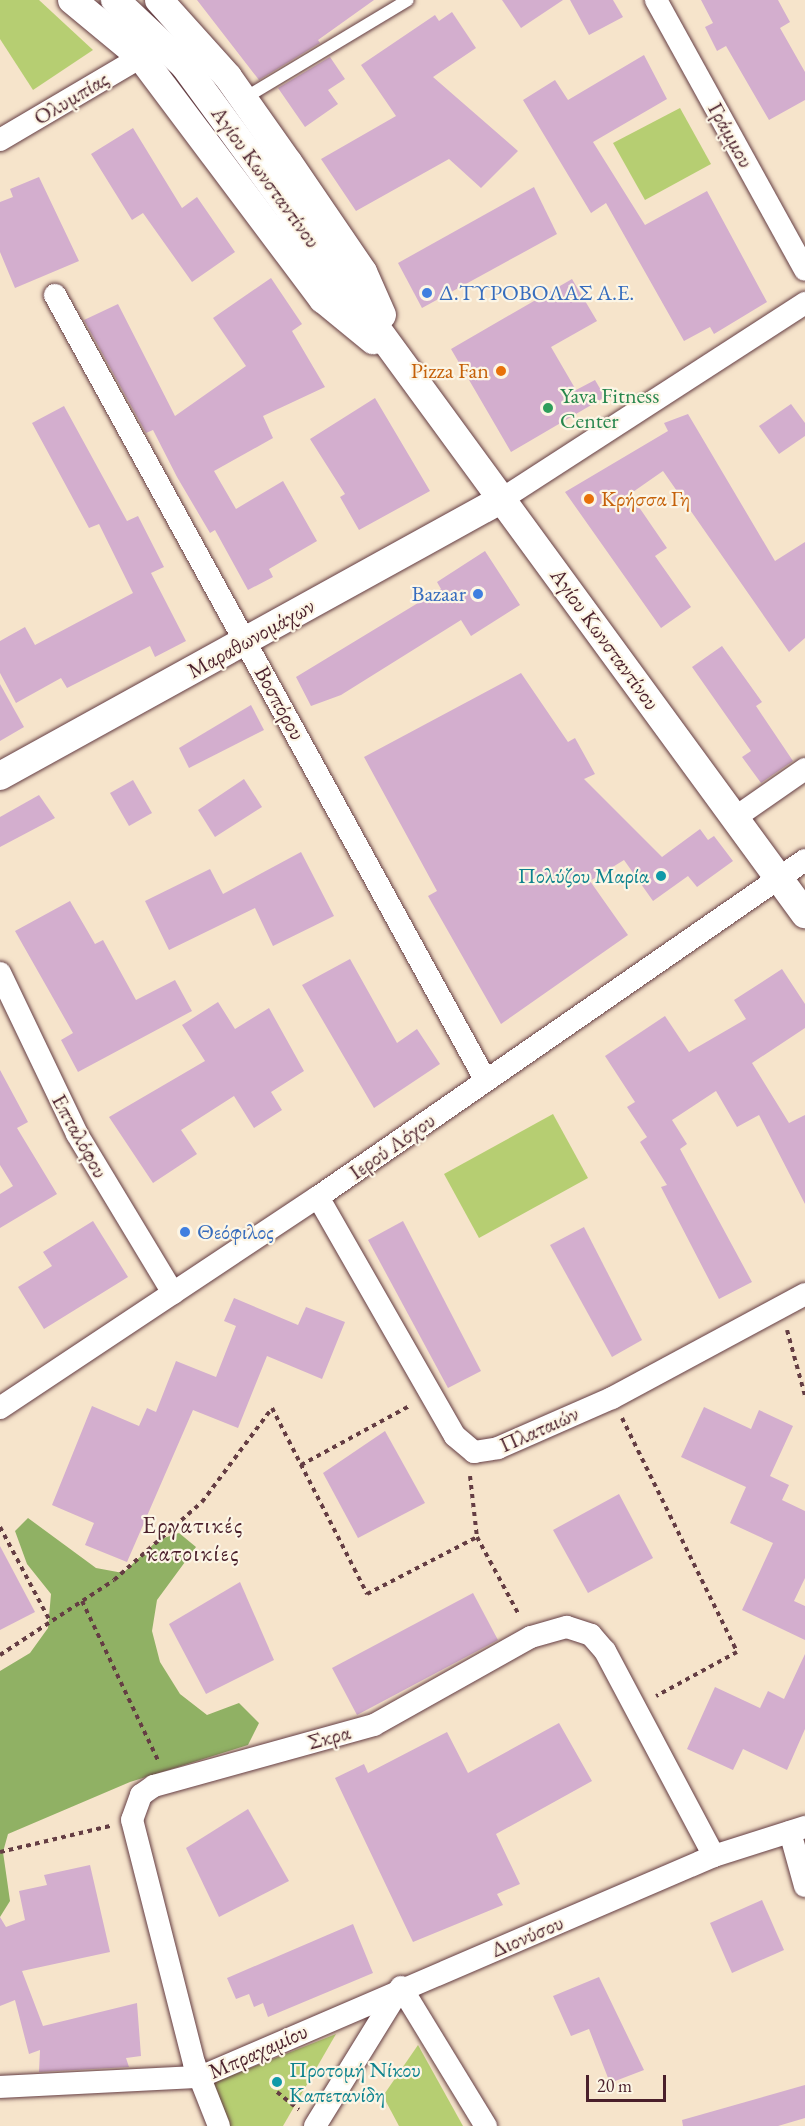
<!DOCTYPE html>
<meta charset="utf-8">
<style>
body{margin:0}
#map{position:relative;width:805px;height:2126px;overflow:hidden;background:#f6e4cb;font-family:"EB Garamond",serif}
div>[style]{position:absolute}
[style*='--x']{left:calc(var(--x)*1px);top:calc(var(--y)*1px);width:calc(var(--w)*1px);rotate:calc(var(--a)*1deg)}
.green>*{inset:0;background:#b6ce72}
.forest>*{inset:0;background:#90b164}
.building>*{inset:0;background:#d3aece}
.path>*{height:4px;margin-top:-2px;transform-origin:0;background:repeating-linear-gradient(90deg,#643d43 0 4.5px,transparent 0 9px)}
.roads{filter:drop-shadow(0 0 2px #643d43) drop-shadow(0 0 2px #643d43)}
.service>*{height:12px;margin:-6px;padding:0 6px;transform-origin:6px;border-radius:6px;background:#fff}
.minor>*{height:22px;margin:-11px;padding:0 11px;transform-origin:11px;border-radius:11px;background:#fff}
.tertiary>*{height:28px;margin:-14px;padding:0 14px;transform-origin:14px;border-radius:14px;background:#fff}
.dots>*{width:16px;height:16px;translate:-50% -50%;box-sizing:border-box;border:3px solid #fcf5e5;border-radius:50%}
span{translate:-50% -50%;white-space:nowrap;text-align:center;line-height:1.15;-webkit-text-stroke:4.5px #fcf5e5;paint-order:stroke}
.street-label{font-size:22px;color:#4a1f2b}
.shop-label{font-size:22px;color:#366cbe}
.left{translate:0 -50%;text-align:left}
.right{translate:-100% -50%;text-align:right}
.food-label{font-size:22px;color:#c56008}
.leisure-label{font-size:22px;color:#27864d}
.culture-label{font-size:22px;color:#0d838f}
.neighbourhood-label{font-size:24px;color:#4a1f2b;letter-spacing:1.5px}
.scale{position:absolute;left:586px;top:2075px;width:80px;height:27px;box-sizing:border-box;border:3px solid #4a1f2b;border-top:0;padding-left:8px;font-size:18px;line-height:21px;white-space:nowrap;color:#4a1f2b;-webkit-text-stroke:4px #fcf5e5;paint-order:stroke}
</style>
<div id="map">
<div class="green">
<div style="clip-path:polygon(0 0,39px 0,93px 50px,33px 90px,0 39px)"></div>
<div style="clip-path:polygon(680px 108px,711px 164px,645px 200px,613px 143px)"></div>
<div style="clip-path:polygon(553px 1114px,588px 1178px,479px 1238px,444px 1174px)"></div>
<div style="clip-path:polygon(336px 2034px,283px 2126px,227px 2126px,210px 2084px)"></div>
<div style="clip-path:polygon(418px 2045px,463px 2126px,399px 2126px,383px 2096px)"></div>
</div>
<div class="forest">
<div style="clip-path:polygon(28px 1518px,96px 1568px,123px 1573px,158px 1540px,179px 1533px,196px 1547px,157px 1600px,152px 1631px,160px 1662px,180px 1694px,207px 1715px,239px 1703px,259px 1723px,248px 1745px,130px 1782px,8px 1834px,3px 1852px,10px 1901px,0 1917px,0 1671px,30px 1653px,48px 1628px,51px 1594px,27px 1564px,15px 1531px)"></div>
</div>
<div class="building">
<div style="clip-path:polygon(197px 0,374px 0,318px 40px,320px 43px,259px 80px)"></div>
<div style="clip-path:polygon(502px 0,563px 0,521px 28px)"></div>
<div style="clip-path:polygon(570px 0,613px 0,623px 17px,589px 35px)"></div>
<div style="clip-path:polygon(701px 0,778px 0,790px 22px,780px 28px,805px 72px,805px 100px,769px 120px,726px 46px,717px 51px,705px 27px,713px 23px)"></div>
<div style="clip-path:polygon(452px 12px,476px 48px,433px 77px,518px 151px,481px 188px,449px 159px,356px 211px,321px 159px,396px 116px,361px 65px,435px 15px,439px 21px)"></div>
<div style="clip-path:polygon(644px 55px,667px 99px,593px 142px,645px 225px,707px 191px,767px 302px,714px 334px,710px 327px,684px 341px,606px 203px,591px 213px,523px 100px,555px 80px,568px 100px)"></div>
<div style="clip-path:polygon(330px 57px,345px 79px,328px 90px,338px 104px,305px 127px,278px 88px)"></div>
<div style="clip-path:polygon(133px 128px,182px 208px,197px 197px,235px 252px,192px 282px,143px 213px,132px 220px,91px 154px)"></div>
<div style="clip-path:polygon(39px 177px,79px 261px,15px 288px,0 252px,0 202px,13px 197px,10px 189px)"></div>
<div style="clip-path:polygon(534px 187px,557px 234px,422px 308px,398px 263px)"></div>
<div style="clip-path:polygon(271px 278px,302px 324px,292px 331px,325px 387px,263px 416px,273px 438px,214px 471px,236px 509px,283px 481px,317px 541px,269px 569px,273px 577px,248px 590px,215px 530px,210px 533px,177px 477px,153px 430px,146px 433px,84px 320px,118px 304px,175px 416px,246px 366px,213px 318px)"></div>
<div style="clip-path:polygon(572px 279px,597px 321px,551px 347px,576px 390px,595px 380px,605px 397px,511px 452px,451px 349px)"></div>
<div style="clip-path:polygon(375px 398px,430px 491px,359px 530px,340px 497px,345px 494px,310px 439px)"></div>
<div style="clip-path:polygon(791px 404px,805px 423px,805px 436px,779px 454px,759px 426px)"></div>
<div style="clip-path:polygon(64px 406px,127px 521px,138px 516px,164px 567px,151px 573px,186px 641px,155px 657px,150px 646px,67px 688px,61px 678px,16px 703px,0 673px,0 641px,25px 627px,35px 645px,133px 593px,99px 524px,89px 528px,32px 423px)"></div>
<div style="clip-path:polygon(688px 414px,775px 561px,805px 542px,805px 638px,789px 652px,663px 471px,630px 494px,667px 548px,655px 556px,691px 607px,661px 628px,565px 492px,668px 431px,664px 423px)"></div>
<div style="clip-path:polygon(485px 551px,520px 605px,471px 636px,461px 620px,341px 695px,311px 706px,296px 677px,441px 589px,437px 582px)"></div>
<div style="clip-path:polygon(722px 646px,762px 702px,756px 706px,793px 761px,761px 783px,742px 757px,751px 751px,692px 667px)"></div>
<div style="clip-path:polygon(521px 673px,568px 742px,575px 738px,595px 774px,584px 779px,662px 857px,700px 829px,708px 840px,714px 836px,733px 861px,697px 887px,688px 876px,653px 901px,624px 860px,590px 881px,628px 935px,501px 1024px,428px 896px,437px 891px,364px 757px)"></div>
<div style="clip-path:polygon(0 684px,24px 727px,0 741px)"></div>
<div style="clip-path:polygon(251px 705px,264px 730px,189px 768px,179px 748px)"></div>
<div style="clip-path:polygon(244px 779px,262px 807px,215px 837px,198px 810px)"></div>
<div style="clip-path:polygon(133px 780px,152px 813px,129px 826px,110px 793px)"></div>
<div style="clip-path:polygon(39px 795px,55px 818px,0 847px,0 817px)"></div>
<div style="clip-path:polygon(301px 852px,334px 916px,273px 946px,255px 908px,169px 950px,145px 901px,210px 869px,223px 894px)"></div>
<div style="clip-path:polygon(70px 901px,95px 944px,103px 940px,136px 1000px,175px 980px,192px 1011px,78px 1072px,61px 1040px,73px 1033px,15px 931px)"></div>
<div style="clip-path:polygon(350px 959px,397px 1043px,417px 1029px,440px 1064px,374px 1108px,302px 985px)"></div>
<div style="clip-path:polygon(782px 969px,805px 1004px,805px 1028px,752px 1063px,789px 1123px,805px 1115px,805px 1204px,759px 1115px,737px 1127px,716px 1091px,672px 1120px,687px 1144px,680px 1149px,752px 1282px,719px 1299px,661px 1187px,667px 1185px,640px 1142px,647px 1137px,627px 1107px,635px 1102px,605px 1056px,665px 1016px,689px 1052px,746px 1019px,734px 1000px)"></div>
<div style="clip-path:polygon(218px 1002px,235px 1029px,269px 1008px,304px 1071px,271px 1092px,282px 1110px,254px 1128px,234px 1096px,181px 1130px,197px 1154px,153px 1183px,109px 1117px,205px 1061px,182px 1025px)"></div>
<div style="clip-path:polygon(0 1070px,28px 1122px,17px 1128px,57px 1194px,0 1228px,0 1194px,13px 1186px,0 1165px)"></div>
<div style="clip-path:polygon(93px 1221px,128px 1277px,44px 1329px,18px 1287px,52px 1266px,43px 1252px)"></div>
<div style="clip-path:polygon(403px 1221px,481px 1371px,448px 1388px,368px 1240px)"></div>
<div style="clip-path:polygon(584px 1227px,642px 1340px,612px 1357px,550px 1245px)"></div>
<div style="clip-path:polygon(234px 1298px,298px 1325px,306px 1307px,345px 1322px,322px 1379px,267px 1356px,238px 1428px,193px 1410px,127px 1562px,85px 1545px,94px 1523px,52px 1505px,92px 1406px,139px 1426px,147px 1408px,156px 1412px,176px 1361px,216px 1377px,236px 1326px,224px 1321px)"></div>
<div style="clip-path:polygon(704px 1407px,751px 1429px,759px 1410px,793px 1426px,770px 1476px,789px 1485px,782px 1500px,805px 1511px,805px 1578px,794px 1601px,805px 1606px,805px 1640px,742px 1610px,773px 1543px,730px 1523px,746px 1487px,681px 1457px)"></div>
<div style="clip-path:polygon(385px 1431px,425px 1503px,358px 1538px,323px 1473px)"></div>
<div style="clip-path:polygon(619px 1494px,653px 1558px,588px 1593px,553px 1530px)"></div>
<div style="clip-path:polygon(0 1546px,35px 1612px,0 1630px)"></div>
<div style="clip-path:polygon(240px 1582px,274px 1660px,206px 1694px,169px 1624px)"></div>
<div style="clip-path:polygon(473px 1593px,498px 1640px,357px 1715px,332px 1668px)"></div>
<div style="clip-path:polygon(805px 1654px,805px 1729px,787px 1770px,743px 1749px,733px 1770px,687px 1749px,715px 1687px,760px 1708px,768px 1691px,784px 1699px)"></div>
<div style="clip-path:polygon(559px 1723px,592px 1781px,496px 1834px,520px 1884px,497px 1894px,503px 1905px,413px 1942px,335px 1778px,364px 1764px,368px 1773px,447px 1732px,468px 1773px)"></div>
<div style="clip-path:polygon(248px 1809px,289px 1881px,219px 1917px,186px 1848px)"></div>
<div style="clip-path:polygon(90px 1865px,110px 1952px,22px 1971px,43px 2026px,137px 2003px,141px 2056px,126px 2058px,129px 2067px,39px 2072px,40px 2050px,29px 2054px,15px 2000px,0 2006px,0 1917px,6px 1927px,25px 1920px,19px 1891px,47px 1885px,44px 1875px)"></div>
<div style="clip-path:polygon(762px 1900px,784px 1950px,732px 1973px,710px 1923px)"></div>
<div style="clip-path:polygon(353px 1924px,373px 1973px,268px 2017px,263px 2003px,254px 2007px,249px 1994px,236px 1999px,227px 1978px)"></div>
<div style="clip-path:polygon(599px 1977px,644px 2070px,610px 2083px,589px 2029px,571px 2036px,553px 1996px)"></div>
<div style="clip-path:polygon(805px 2085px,805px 2118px,778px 2126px,683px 2126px,682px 2120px)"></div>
</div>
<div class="path">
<div style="--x:787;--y:1330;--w:68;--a:74.7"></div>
<div style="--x:622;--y:1418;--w:261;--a:63.8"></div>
<div style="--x:737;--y:1652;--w:92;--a:151.5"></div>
<div style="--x:301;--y:1465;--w:125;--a:-28.6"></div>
<div style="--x:470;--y:1476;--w:61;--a:83.5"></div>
<div style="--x:477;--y:1537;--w:89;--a:61.7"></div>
<div style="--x:0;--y:1527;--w:106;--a:62"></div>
<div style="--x:82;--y:1601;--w:176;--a:64.5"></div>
<div style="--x:0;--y:1655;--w:136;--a:-33.3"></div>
<div style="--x:114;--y:1580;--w:118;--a:-41.6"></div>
<div style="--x:202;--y:1502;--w:117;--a:-53.3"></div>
<div style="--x:272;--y:1408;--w:209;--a:62.9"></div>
<div style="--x:367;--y:1594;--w:124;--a:-27.4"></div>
<div style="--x:0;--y:1852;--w:113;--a:-13.3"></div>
<div style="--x:277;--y:2092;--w:28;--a:39"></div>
</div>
<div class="roads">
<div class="service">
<div style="--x:243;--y:99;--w:192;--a:-31"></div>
</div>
<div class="minor">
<div style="--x:656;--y:0;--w:308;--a:61.1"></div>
<div style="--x:0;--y:140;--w:164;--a:-30.5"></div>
<div style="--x:55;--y:295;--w:896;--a:61.26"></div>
<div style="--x:502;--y:499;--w:361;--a:-32.9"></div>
<div style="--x:736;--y:817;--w:84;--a:-34.8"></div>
<div style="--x:0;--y:973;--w:178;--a:64.4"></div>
<div style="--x:77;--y:1134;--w:186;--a:58.9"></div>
<div style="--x:318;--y:1197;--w:275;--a:60.2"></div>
<div style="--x:455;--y:1436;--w:25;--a:40"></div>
<div style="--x:474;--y:1452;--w:24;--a:-9"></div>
<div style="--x:498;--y:1448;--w:124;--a:-23.7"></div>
<div style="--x:612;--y:1398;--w:219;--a:-28.3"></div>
<div style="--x:0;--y:1408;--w:382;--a:-33.6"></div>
<div style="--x:318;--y:1197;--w:592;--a:-34.68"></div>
<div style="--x:790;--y:1832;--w:56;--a:74.5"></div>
<div style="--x:401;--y:1987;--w:163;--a:58.6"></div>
<div style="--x:0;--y:2087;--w:200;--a:-2.9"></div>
<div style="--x:200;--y:2077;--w:559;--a:-23.27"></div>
<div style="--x:714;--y:1856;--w:96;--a:-17.7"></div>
<div style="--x:219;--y:2126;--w:68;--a:-111.6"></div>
<div style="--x:194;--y:2063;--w:251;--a:-104.3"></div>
<div style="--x:132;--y:1820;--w:27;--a:-70"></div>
<div style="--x:141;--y:1795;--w:16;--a:-35"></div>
<div style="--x:154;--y:1786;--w:228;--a:-15.5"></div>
<div style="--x:374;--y:1725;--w:180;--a:-29.3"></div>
<div style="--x:531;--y:1637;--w:37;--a:-16"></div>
<div style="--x:567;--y:1627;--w:25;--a:18"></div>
<div style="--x:591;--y:1635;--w:21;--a:49"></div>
<div style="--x:605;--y:1651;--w:232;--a:62"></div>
<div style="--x:315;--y:2126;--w:160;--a:-58.3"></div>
</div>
<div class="tertiary">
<div style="--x:72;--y:0;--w:89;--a:39.6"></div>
<div style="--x:141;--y:57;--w:303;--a:53.1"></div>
<div style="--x:323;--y:299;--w:65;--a:39.4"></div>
<div style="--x:115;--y:0;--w:95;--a:43.3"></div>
<div style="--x:184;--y:65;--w:1052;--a:53.82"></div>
<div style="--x:159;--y:0;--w:103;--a:48.1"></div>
<div style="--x:228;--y:77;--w:104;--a:54.8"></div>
<div style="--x:288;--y:162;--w:133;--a:55.7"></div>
<div style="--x:363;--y:272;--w:47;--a:66.2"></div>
<div style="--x:0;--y:776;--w:573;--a:-28.89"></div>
</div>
</div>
<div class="dots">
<div style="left:427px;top:293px;background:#3f7fe0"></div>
<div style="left:501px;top:371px;background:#e8710a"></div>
<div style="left:548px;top:408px;background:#2e9e5b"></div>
<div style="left:589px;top:499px;background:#e8710a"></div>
<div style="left:478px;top:594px;background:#3f7fe0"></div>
<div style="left:661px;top:876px;background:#0f9aa8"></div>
<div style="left:185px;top:1232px;background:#3f7fe0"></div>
<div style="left:277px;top:2082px;background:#0f9aa8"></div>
</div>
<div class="street-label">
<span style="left:71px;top:98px;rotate:-31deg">Ολυμπίας</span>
<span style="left:731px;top:135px;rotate:61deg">Γράμμου</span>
<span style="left:266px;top:177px;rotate:54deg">Αγίου Κωνσταντίνου</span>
<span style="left:251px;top:638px;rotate:-29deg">Μαραθωνομάχων</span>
<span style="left:605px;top:639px;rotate:54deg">Αγίου Κωνσταντίνου</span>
<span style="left:280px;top:703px;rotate:61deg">Βοσπόρου</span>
<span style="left:80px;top:1136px;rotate:61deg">Επταλόφου</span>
<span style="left:392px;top:1146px;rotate:-35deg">Ιερού Λόχου</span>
<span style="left:539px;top:1429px;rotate:-24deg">Πλαταιών</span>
<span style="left:329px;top:1737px;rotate:-15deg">Σκρα</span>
<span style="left:527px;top:1936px;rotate:-23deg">Διονύσου</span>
<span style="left:258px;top:2051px;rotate:-24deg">Μπραχαμίου</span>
</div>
<div class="shop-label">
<span class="left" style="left:439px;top:293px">Δ.ΤΥΡΟΒΟΛΑΣ Α.Ε.</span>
<span class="right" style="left:466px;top:594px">Bazaar</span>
<span class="left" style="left:197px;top:1232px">Θεόφιλος</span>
</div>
<div class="food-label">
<span class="right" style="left:489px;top:371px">Pizza Fan</span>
<span class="left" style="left:601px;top:499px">Κρήσσα Γη</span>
</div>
<div class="leisure-label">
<span class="left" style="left:560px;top:408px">Yava Fitness<br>Center</span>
</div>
<div class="culture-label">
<span class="right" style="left:649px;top:876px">Πολύζου Μαρία</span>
<span class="left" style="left:289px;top:2082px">Προτομή Νίκου<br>Καπετανίδη</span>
</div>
<div class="neighbourhood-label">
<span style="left:193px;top:1539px">Εργατικές<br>κατοικίες</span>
</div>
<div class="scale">20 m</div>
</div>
